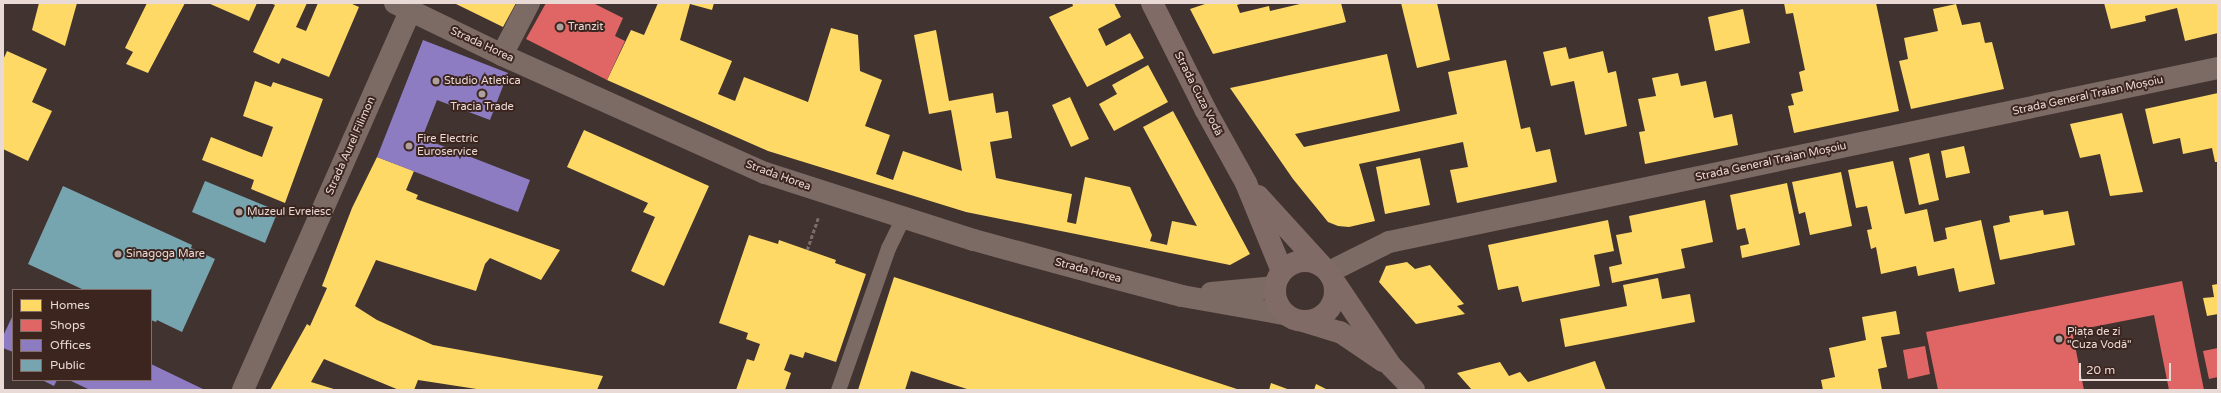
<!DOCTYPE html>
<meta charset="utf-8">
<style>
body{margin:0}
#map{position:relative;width:2221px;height:393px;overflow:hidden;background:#403330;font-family:"Varela Round",sans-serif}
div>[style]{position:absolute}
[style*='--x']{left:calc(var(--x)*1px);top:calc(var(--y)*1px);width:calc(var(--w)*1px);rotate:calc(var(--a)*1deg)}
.homes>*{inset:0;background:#ffd966}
.shops>*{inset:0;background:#e06666}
.offices>*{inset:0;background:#8e7cc3}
.public>*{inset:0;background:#76a5af}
.path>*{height:2.5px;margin-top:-1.25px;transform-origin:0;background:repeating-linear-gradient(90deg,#7c6d69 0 4px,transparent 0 6px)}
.lane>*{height:15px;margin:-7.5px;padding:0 7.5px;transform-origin:7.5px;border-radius:7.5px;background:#7c6a65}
.street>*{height:22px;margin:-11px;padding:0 11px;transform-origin:11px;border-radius:11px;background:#7c6a65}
.secondary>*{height:22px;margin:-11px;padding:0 11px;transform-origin:11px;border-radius:11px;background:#816b66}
.secondary>.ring{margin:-11px;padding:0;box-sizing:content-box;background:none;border:22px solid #816b66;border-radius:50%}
.dots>*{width:11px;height:11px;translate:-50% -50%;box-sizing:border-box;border:2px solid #3c251f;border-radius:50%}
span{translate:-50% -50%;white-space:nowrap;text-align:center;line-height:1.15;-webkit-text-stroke:4px #3c251f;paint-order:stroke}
.poi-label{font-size:11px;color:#eadad6}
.left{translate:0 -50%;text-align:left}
.street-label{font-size:11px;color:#eadad6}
.frame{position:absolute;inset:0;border:4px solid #eadad6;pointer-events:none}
.legend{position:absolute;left:12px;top:289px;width:140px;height:92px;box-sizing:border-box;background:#3c251f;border:1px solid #826d68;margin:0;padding:5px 7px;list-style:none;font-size:12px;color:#eadad6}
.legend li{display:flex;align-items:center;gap:8px;height:20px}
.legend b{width:20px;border:1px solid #826d68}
.scale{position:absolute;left:2079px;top:363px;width:92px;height:18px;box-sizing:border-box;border:2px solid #eadad6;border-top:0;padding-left:5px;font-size:12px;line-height:14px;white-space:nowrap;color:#eadad6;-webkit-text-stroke:3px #3c251f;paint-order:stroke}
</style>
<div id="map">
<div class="homes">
<div style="clip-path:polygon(39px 3px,77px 3px,65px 46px,32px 30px)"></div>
<div style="clip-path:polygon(147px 3px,185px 3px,148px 73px,126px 64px,133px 52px,125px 48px)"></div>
<div style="clip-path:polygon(208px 3px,257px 3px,249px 21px)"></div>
<div style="clip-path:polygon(270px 3px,307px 3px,296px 27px,306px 31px,318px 3px,350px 3px,359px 7px,329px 77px,282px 58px,279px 64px,253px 52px,275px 5px)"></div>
<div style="clip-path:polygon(454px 3px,516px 3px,503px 27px)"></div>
<div style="clip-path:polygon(658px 3px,714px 3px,712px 10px,690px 4px,680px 40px,732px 61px,718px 94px,735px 101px,744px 77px,808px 102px,831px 28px,858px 35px,860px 71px,882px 80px,865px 126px,890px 135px,876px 174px,893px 180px,903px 151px,962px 171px,951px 110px,929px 114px,914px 35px,936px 30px,949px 101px,993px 93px,996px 113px,1008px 111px,1012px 138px,990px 142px,996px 178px,1072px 194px,1067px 222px,1076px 224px,1085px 177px,1130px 187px,1152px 235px,1150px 241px,1167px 245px,1172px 221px,1197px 226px,1143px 127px,1173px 111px,1250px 254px,1230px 265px,966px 212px,768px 151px,607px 80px,631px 30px,644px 35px)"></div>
<div style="clip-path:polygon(1072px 3px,1114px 3px,1121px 17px,1098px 29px,1106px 46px,1130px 33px,1144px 58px,1087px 87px,1049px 17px,1073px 6px)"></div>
<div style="clip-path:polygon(1208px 3px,1243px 3px,1237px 5px,1240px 13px,1269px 6px,1270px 11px,1304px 3px,1341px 3px,1346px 22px,1213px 54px,1190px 9px)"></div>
<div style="clip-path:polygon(1401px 3px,1437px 3px,1450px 60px,1417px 68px)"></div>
<div style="clip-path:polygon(1784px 3px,1876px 3px,1899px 111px,1794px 133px,1788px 106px,1794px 105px,1791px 94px,1803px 91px,1799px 72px,1805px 70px,1793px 13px,1786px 14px)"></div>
<div style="clip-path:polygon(2104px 3px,2218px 3px,2218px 33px,2185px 41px,2177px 8px,2145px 16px,2146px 21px,2111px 29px)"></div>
<div style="clip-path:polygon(1956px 4px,1962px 25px,1980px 22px,1985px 43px,1992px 42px,2004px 89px,1911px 109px,1899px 61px,1908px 59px,1904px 38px,1938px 31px,1933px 9px)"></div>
<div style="clip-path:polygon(1743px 9px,1750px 43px,1715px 51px,1708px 17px)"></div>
<div style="clip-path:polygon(1566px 47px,1569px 59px,1603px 51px,1608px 73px,1616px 71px,1627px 126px,1585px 135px,1574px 81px,1551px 86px,1543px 52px)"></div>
<div style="clip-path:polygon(7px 51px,47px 69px,32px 102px,52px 111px,28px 161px,3px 149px,3px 60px)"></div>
<div style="clip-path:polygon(1387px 54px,1400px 111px,1295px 134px,1304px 147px,1457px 114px,1448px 72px,1506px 60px,1521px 129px,1530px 127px,1536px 152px,1550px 149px,1557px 182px,1457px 203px,1450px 170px,1468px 167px,1463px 142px,1359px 164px,1375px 221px,1349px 227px,1338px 226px,1328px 222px,1293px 179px,1230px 88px)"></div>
<div style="clip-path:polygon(1148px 65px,1168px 102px,1114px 131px,1099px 104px,1117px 94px,1112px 85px)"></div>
<div style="clip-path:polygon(1678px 73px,1681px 86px,1706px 81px,1714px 118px,1732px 114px,1738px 145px,1645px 164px,1639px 132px,1645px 131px,1638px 99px,1656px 96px,1652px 78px)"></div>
<div style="clip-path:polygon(255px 81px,271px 87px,273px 82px,323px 99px,285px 203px,251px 189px,254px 180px,202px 160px,211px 137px,262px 157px,273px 127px,243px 116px)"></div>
<div style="clip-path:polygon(2218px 93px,2218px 162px,2215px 162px,2212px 148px,2183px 154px,2180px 138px,2153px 144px,2145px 109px)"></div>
<div style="clip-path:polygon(1070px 97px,1089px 139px,1071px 147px,1052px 105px)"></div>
<div style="clip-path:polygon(2122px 113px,2143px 192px,2110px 196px,2100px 154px,2080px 158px,2070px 124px)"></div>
<div style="clip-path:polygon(584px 130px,709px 186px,664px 286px,631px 271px,655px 217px,643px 212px,648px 203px,567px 167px)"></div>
<div style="clip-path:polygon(1964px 146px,1970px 173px,1946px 178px,1941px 151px)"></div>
<div style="clip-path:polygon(1929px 153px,1939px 200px,1919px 205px,1909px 158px)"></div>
<div style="clip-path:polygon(377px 157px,414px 171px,406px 190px,418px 195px,416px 199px,560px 250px,541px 280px,490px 258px,485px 264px,476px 291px,376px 260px,355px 306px,377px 320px,433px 345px,603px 376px,597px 390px,483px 390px,418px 380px,414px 390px,399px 390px,324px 359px,311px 382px,337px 390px,270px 390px,307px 324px,310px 326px,327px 288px,322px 286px,352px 208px)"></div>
<div style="clip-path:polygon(1420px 158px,1430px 205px,1385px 214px,1376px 167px)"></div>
<div style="clip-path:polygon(1893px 161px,1905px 214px,1927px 209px,1934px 242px,1947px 239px,1945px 228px,1981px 220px,1995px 284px,1959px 292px,1954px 268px,1918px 276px,1916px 266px,1881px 274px,1876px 247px,1871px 249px,1867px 230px,1872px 229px,1867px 206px,1856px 208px,1848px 170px)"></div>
<div style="clip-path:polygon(1841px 172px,1852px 226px,1810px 235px,1805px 212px,1799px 214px,1792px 182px)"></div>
<div style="clip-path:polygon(1787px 183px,1800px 245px,1742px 258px,1740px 246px,1749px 244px,1745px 228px,1737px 230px,1730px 195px)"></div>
<div style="clip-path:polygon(1705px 200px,1713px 242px,1681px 249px,1685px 268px,1612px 283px,1609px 267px,1622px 264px,1616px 235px,1632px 232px,1629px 216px)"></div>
<div style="clip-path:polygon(2043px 210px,2044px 215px,2068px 211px,2075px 245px,2000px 260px,1993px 226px,2010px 222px,2009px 216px)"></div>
<div style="clip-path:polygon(1608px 220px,1614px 251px,1594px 255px,1600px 286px,1522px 302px,1518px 286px,1498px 290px,1488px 245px)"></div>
<div style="clip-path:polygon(749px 235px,778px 244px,779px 240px,836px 260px,835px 263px,866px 274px,836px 362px,805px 352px,803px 358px,790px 354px,784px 370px,791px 373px,785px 390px,736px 390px,747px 359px,754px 361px,760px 344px,746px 339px,748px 333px,719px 323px)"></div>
<div style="clip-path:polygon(1407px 262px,1415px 269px,1430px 265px,1464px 304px,1457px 306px,1465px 314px,1416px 324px,1379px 282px,1386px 266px)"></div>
<div style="clip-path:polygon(894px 277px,1240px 390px,970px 390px,911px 371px,905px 390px,858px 390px)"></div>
<div style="clip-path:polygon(1658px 278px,1662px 299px,1690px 294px,1695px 322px,1565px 347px,1560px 319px,1627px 306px,1623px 285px)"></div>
<div style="clip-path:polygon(2218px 284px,2218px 314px,2207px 316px,2203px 298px,2214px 297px,2212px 285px)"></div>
<div style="clip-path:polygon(1896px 311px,1900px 334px,1881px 337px,1887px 367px,1878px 369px,1882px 390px,1823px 390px,1821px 380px,1835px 377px,1829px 348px,1866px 340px,1862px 317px)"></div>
<div style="clip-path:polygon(1595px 361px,1606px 390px,1472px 390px,1457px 373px,1500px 362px,1509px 376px,1520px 372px,1528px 382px)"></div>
<div style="clip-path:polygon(1271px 383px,1290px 390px,1269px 390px)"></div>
<div style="clip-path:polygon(1316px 384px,1328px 390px,1314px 390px)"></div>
</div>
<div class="shops">
<div style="clip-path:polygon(546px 3px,593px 3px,623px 18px,615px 36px,625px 41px,607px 80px,526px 39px)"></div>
<div style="clip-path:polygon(2182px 281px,2204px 390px,2169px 390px,2154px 315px,2072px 331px,2084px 390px,1938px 390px,1926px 332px)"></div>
<div style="clip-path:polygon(1925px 346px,1930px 374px,1908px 379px,1903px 350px)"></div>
<div style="clip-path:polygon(2218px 348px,2218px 377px,2209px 379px,2203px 351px)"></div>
</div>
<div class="offices">
<div style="clip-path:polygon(423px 40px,508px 73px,490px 120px,437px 100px,422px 138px,530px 180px,518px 212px,377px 157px)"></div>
<div style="clip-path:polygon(13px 315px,13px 352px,3px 348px,3px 336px)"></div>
<div style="clip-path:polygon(151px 364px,205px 390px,90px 390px,69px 380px,151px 380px)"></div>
<div style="clip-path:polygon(42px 380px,57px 380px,54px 386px)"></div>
</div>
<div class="public">
<div style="clip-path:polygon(205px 181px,278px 211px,265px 243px,192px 212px)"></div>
<div style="clip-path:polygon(63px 186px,192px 245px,191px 248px,215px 259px,182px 332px,157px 320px,156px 322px,151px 320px,151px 290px,84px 290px,28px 264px)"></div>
</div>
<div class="path">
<div style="--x:807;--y:250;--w:34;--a:-71"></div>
</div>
<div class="lane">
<div style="--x:838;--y:390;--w:151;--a:-70.6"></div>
<div style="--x:888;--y:248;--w:34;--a:-64"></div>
</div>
<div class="street">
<div style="--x:395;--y:3;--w:119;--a:25.9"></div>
<div style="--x:502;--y:55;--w:288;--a:24.2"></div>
<div style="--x:765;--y:173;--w:219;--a:17.8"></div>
<div style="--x:974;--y:240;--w:125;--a:15.3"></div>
<div style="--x:1095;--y:273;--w:90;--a:14.8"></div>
<div style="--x:1182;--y:296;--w:104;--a:10"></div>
<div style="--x:502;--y:55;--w:59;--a:-62.6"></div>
<div style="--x:1329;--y:272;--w:67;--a:-26.6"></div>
<div style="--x:1389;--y:242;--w:847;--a:-11.85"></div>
<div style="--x:1211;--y:293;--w:63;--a:-5.4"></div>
<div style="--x:243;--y:390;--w:414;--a:-66.2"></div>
</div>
<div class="secondary">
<div style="--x:1152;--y:3;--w:119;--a:63.4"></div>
<div style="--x:1205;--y:109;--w:85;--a:61"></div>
<div style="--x:1246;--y:183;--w:95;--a:67.8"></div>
<div style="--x:1258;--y:196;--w:93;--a:47.6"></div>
<div class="ring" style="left:1275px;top:261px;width:38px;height:38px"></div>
<div style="--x:1335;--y:283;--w:100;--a:56"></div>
<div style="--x:1391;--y:366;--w:33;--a:46"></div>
<div style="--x:1303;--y:321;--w:39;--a:17"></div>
<div style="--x:1340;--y:332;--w:52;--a:34"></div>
</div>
<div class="dots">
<div style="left:560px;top:27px;background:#aea09c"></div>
<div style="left:436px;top:81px;background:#aea09c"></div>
<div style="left:482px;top:94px;background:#aea09c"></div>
<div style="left:409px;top:146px;background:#aea09c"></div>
<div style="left:239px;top:212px;background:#aea09c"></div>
<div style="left:118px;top:254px;background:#aea09c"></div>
<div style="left:2059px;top:339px;background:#aea09c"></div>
</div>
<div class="poi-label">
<span class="left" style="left:568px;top:27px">Tranzit</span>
<span class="left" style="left:444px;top:81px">Studio Atletica</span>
<span style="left:482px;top:107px">Tracia Trade</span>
<span class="left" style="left:417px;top:146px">Fire Electric<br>Euroservice</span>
<span class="left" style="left:247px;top:212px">Muzeul Evreiesc</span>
<span class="left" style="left:126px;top:254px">Sinagoga Mare</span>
<span class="left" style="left:2067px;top:339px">Piața de zi<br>"Cuza Vodă"</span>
</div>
<div class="street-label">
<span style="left:482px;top:45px;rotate:25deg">Strada Horea</span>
<span style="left:1198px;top:94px;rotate:63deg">Strada Cuza Vodă</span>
<span style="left:2088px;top:96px;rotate:-12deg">Strada General Traian Moșoiu</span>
<span style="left:351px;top:146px;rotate:-66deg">Strada Aurel Filimon</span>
<span style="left:1771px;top:162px;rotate:-12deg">Strada General Traian Moșoiu</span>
<span style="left:778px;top:176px;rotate:20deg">Strada Horea</span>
<span style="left:1088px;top:271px;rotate:15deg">Strada Horea</span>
</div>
<div class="frame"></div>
<ul class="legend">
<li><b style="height:11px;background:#ffd966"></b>Homes</li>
<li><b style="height:11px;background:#e06666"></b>Shops</li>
<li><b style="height:11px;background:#8e7cc3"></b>Offices</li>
<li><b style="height:11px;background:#76a5af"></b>Public</li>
</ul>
<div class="scale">20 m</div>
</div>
